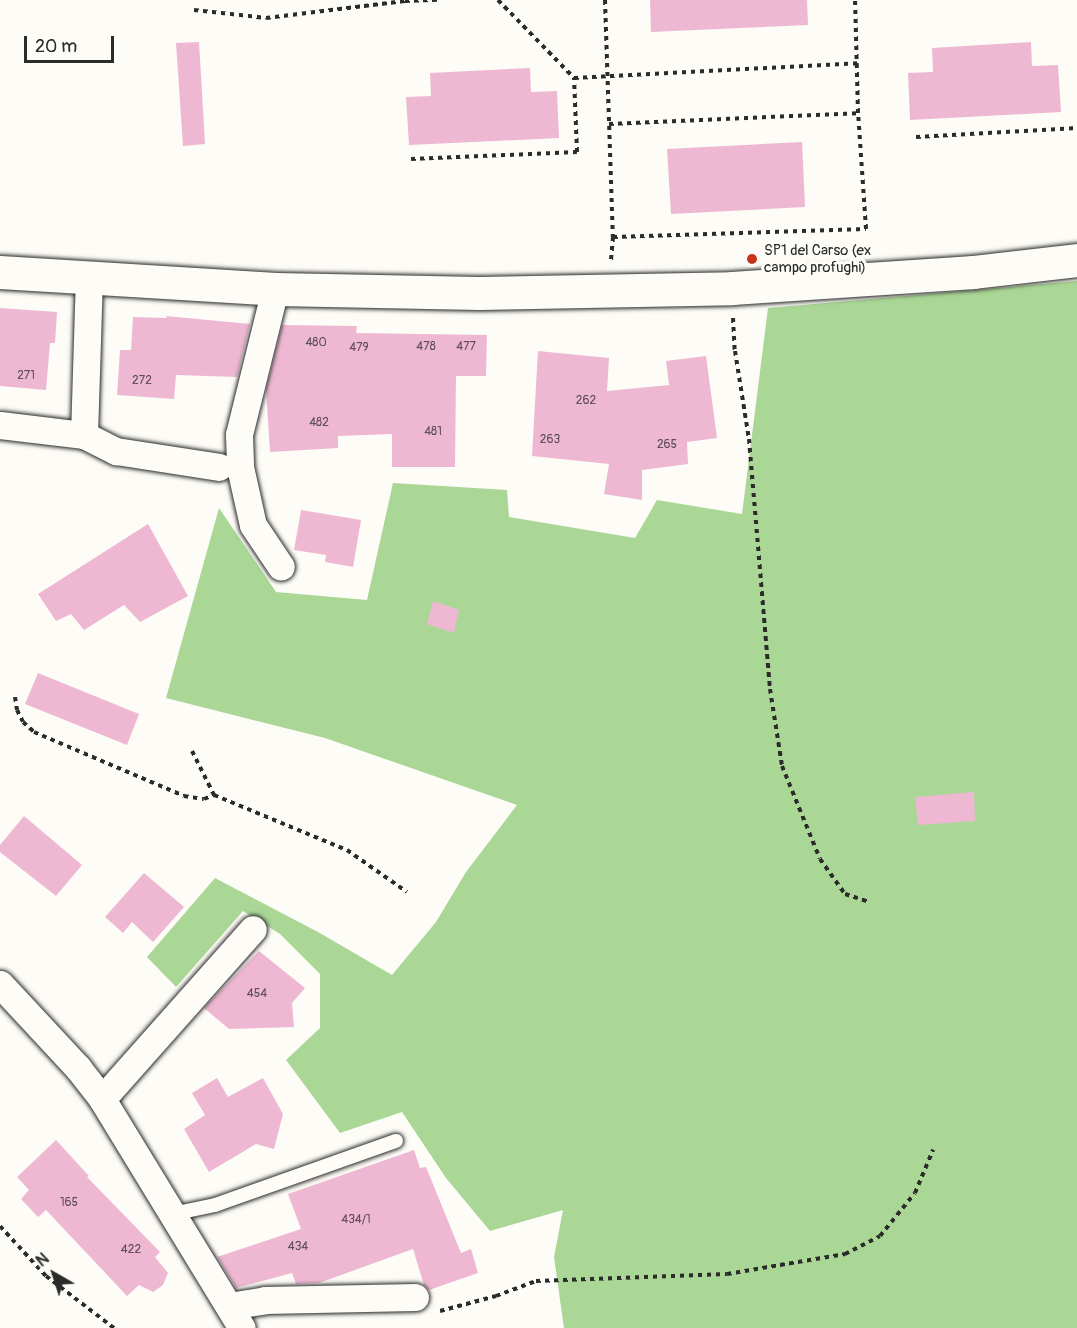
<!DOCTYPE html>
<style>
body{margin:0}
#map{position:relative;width:1077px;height:1328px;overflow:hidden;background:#fdfcf7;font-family:Pangolin,sans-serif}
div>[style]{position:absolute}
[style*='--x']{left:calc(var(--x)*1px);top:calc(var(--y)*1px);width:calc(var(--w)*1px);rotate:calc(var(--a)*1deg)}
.green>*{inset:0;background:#aad796}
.building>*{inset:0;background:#eeb8d3}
.path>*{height:4px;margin-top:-2px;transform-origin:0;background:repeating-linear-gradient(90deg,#2b2b2b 0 4.5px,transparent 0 9px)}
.roads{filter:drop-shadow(0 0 2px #2b2b2b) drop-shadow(0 0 2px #2b2b2b)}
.lane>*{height:14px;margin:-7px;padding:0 7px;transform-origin:7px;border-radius:7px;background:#fdfcf7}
.street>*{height:27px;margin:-13.5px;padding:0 13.5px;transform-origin:13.5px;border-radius:13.5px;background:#fdfcf7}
.secondary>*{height:33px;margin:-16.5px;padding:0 16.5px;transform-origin:16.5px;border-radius:16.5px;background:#fdfcf7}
.dots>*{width:16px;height:16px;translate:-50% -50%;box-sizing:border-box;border:3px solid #fdfcf7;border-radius:50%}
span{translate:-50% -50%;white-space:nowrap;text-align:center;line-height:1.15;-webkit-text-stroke:6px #fdfcf7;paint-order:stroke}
.number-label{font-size:12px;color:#5c4e55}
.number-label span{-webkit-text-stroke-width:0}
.poi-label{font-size:15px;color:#2b2b2b}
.left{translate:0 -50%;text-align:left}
.north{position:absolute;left:24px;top:1244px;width:60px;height:60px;-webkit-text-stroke:4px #fdfcf7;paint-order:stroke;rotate:321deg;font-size:16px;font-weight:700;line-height:24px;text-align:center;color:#2b2b2b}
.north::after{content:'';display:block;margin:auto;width:21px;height:27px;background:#2b2b2b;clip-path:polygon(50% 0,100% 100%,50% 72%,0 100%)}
.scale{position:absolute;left:24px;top:36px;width:90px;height:27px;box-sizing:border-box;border:3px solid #2b2b2b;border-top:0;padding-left:8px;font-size:18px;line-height:21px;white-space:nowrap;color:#2b2b2b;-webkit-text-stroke:4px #fdfcf7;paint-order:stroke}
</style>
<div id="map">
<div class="green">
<div style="clip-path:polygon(1077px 281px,1077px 1328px,564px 1328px,554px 1257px,563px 1210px,490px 1231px,446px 1178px,402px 1112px,340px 1133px,286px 1060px,320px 1028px,320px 974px,280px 934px,243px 911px,176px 987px,147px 957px,215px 878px,318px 932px,392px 975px,436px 922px,466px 872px,517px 805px,325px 738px,166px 698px,219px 508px,276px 592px,367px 600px,393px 483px,507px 490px,509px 517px,635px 538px,657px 500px,742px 514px,768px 308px)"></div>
</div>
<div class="building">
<div style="clip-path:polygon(650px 0,807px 0,808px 25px,651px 32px)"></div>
<div style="clip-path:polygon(199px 42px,205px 144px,183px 146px,176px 43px)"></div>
<div style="clip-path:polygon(1031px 42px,1032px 66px,1058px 65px,1061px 112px,910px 120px,908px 73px,933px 72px,932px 48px)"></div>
<div style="clip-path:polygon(530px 68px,531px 92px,557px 91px,559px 138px,409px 145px,406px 97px,431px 96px,430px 73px)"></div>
<div style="clip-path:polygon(802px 142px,805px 207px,671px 214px,667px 149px)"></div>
<div style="clip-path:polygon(0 308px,57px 312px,55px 343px,50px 343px,46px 390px,0 386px)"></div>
<div style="clip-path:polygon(166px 316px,250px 324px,237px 377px,176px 375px,174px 399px,117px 395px,120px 350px,131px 350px,133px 317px,167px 318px)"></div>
<div style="clip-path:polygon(282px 325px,357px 326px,356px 333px,487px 335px,486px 376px,456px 376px,455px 467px,392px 467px,392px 434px,338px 436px,338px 448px,270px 452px,266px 389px)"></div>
<div style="clip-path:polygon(538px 351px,609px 358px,607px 391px,669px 385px,666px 361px,706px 356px,717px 438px,687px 442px,688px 464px,642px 470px,642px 500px,604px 494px,609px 464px,532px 456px)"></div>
<div style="clip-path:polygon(301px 510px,361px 520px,353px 567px,325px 562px,326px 555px,294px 550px)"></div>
<div style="clip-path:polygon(148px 524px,188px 596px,140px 622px,124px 605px,84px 630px,71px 614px,56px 621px,38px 594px)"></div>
<div style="clip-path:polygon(433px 601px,459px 610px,454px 633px,427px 624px)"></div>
<div style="clip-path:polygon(38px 673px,139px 714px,127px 745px,25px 704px)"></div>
<div style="clip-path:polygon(974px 792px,975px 821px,918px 825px,915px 797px)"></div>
<div style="clip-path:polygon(24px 816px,82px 865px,56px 896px,0 852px,0 845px)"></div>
<div style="clip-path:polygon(144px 873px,184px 907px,153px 942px,132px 922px,123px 933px,105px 917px)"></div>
<div style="clip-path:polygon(259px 951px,305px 988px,292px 1003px,294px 1027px,229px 1029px,204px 1008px)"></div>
<div style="clip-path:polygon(217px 1078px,228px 1097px,263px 1078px,283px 1114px,274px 1149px,256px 1144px,209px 1172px,184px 1129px,205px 1115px,192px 1093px)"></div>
<div style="clip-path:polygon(56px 1140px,89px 1176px,87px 1177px,160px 1252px,155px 1257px,168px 1273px,163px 1285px,153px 1292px,139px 1285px,127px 1296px,46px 1210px,38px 1217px,21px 1199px,29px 1190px,17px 1177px)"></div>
<div style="clip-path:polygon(414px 1150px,420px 1168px,426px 1167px,461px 1253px,471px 1249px,478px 1273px,429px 1290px,424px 1285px,413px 1249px,319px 1283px,296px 1284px,292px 1273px,236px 1288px,217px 1257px,301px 1229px,288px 1194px)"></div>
</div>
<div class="path">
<div style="--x:498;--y:0;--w:109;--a:45.7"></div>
<div style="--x:574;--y:78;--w:284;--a:-3"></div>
<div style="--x:605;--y:0;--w:237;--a:88.1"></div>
<div style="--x:613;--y:237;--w:23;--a:95"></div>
<div style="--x:194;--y:10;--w:72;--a:6.3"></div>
<div style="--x:266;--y:18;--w:140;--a:-7"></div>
<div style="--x:405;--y:1;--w:33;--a:-2"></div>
<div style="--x:609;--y:124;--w:249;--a:-2.5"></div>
<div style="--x:916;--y:137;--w:161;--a:-3.2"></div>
<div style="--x:411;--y:159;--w:166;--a:-2.4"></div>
<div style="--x:577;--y:152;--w:74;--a:-92.3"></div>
<div style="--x:613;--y:237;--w:253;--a:-1.8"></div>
<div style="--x:866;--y:229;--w:116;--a:-93.9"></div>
<div style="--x:858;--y:113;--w:113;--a:-91.5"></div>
<div style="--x:733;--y:318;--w:33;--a:87"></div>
<div style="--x:735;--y:351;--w:89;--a:81"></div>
<div style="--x:749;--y:439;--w:251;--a:85.2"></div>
<div style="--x:770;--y:689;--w:78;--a:81.1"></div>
<div style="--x:782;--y:766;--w:100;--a:67.8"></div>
<div style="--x:820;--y:859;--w:43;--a:54.5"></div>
<div style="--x:845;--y:894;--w:26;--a:18"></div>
<div style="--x:15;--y:697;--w:13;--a:81"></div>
<div style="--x:17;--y:710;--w:13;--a:63"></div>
<div style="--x:23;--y:722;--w:15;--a:42"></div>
<div style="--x:34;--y:732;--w:163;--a:23.1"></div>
<div style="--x:184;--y:796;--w:20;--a:9"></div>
<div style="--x:204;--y:799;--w:11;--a:-22"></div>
<div style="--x:192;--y:751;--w:49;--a:63.4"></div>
<div style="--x:214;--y:795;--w:144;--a:22.5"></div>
<div style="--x:347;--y:850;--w:73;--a:35"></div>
<div style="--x:0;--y:1226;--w:68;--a:47.4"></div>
<div style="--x:46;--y:1276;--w:86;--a:37.4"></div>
<div style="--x:440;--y:1311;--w:58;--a:-15"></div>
<div style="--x:496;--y:1296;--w:43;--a:-20.6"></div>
<div style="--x:536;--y:1281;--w:191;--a:-2.1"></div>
<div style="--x:727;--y:1274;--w:120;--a:-9.6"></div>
<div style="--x:845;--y:1254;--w:39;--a:-27"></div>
<div style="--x:880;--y:1236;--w:55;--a:-50.9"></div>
<div style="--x:915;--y:1193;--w:47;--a:-67.3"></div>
</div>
<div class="roads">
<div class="lane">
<div style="--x:172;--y:1214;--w:44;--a:-11.8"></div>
<div style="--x:215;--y:1205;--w:192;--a:-19.5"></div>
</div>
<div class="street">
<div style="--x:275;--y:289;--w:150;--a:103.9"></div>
<div style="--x:239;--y:435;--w:32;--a:88"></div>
<div style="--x:240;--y:467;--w:59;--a:77.4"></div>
<div style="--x:253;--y:525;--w:50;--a:56.3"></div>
<div style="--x:0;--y:425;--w:85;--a:6.8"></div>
<div style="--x:84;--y:435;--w:36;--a:27"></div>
<div style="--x:116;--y:451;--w:104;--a:8.8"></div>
<div style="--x:84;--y:435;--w:155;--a:-88.2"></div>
<div style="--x:0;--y:984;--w:115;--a:47.1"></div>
<div style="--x:78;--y:1068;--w:39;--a:52"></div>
<div style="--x:102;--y:1099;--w:268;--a:58.6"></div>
<div style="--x:102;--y:1099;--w:227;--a:-48.4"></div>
<div style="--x:229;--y:1306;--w:36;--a:-9"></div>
<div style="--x:265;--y:1300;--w:150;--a:-1.1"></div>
</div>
<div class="secondary">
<div style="--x:0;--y:272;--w:276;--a:3.5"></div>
<div style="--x:275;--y:289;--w:204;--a:1.1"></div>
<div style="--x:479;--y:293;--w:253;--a:-1.1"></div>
<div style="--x:732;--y:288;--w:242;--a:-3.8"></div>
<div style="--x:973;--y:272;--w:105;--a:-6.6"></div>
</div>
</div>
<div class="dots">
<div style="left:752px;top:259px;background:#c8321e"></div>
</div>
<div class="number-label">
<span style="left:316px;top:343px">480</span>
<span style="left:426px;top:347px">478</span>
<span style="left:466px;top:347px">477</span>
<span style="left:359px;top:348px">479</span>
<span style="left:26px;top:376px">271</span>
<span style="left:142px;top:381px">272</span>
<span style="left:586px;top:401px">262</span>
<span style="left:319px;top:423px">482</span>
<span style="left:433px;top:432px">481</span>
<span style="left:550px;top:440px">263</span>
<span style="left:667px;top:445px">265</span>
<span style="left:257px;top:994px">454</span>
<span style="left:69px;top:1203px">165</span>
<span style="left:356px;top:1220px">434/1</span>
<span style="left:298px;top:1247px">434</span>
<span style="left:131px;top:1250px">422</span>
</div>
<div class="poi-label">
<span class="left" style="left:764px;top:259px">SP1 del Carso (ex<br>campo profughi)</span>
</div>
<div class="north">N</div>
<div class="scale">20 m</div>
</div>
